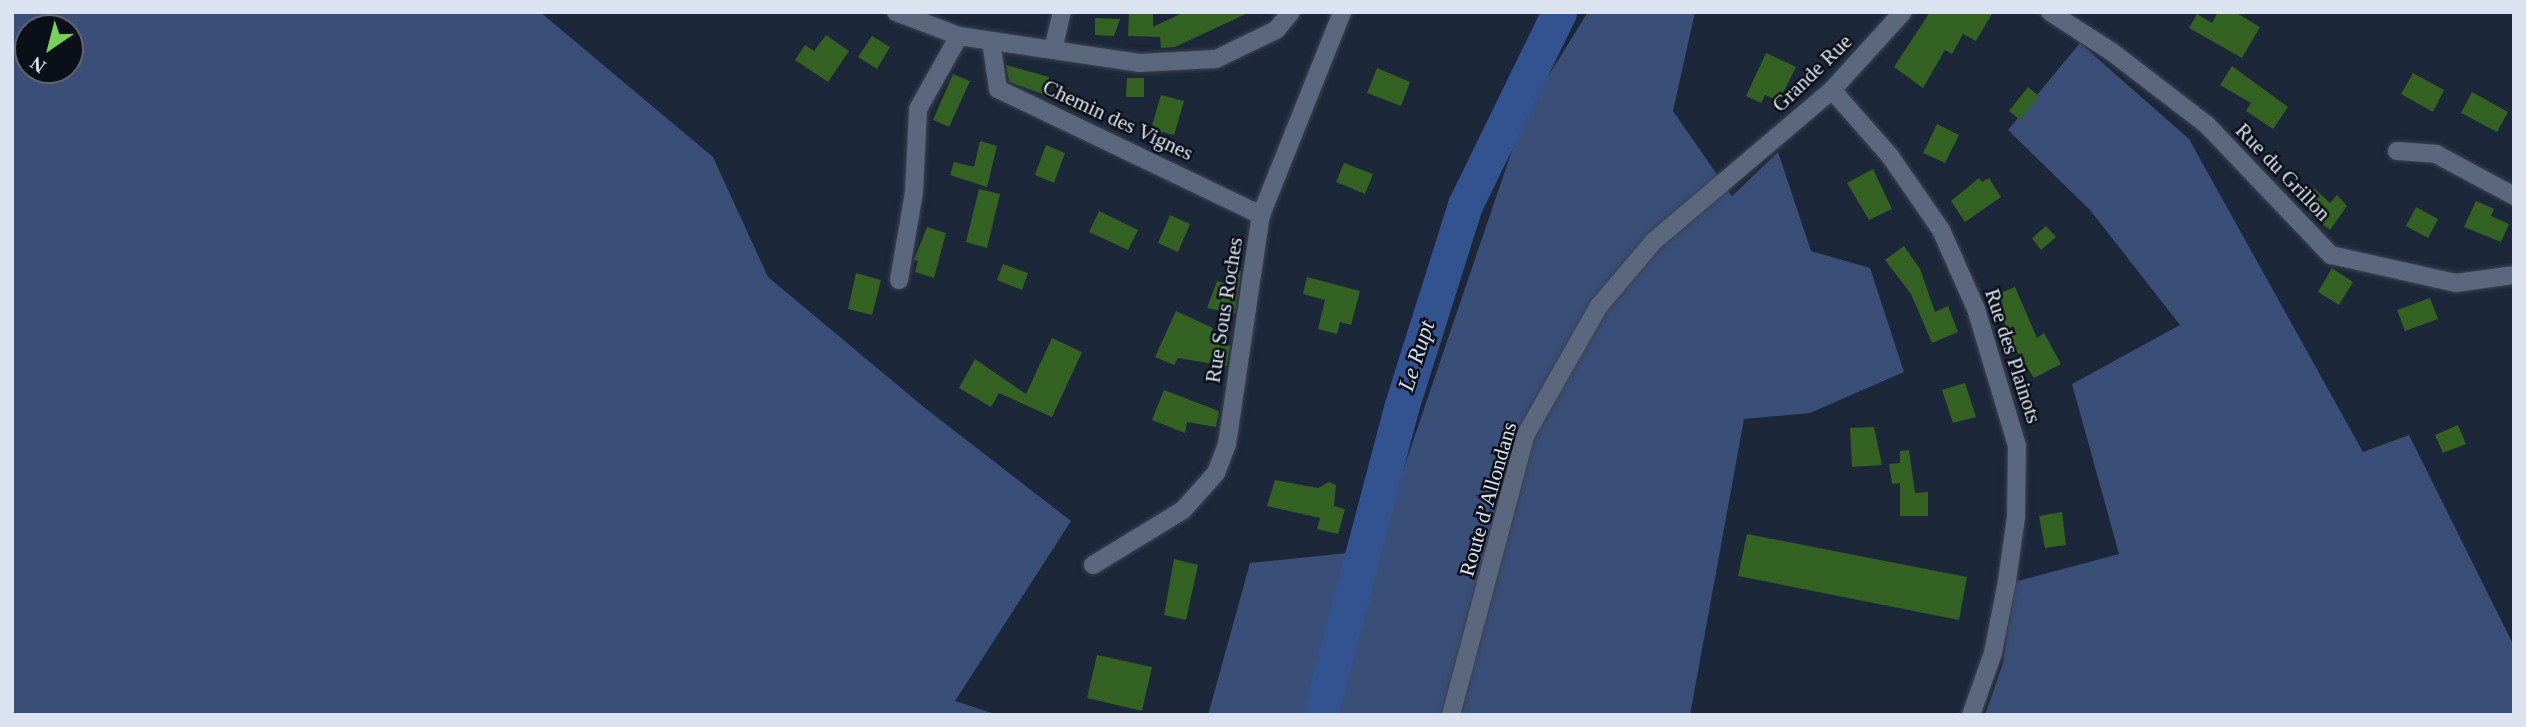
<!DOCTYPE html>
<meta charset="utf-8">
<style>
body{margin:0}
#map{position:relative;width:2526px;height:727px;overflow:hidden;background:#1c2739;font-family:"Times New Roman",serif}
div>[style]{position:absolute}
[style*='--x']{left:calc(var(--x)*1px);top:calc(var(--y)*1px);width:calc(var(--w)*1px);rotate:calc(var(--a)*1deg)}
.green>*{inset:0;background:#394f78}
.river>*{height:35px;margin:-17.5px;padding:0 17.5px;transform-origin:17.5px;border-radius:17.5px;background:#335390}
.building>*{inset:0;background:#336223}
.roads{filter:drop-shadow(0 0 2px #3a4252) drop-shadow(0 0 2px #3a4252)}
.street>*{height:18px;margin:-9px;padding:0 9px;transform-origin:9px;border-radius:9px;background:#5b677d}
.secondary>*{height:18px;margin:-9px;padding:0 9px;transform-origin:9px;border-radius:9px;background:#5b677d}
span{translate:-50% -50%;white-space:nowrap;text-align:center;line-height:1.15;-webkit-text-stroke:5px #0b1018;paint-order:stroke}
.street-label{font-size:21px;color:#dce3f0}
.water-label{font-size:23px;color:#d2dcef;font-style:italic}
.frame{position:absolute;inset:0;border:14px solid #dce3f0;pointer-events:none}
.north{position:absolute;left:14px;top:14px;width:70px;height:70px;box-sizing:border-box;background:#0b1018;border:2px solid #5f646e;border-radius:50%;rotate:215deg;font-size:19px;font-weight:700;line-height:28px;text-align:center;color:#dce3f0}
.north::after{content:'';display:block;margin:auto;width:24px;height:32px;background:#77d259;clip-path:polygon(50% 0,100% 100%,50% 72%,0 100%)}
</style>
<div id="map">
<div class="green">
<div style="clip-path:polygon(evenodd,12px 12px,540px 12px,713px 157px,768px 277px,925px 408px,1071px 521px,955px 701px,998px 715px,12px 715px,12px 12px,28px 28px,70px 28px,70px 70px,28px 70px,28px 28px)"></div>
<div style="clip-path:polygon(1588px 12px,1695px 12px,1673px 111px,1732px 196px,1778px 152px,1811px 251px,1870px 268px,1904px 372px,1810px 413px,1744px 419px,1690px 715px,1208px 715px,1250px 563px,1376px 550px,1524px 115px)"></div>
<div style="clip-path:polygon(2080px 43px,2189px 139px,2363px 452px,2409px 435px,2514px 646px,2514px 715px,1985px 715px,2003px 663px,2014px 582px,2119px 554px,2072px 384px,2180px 325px,2090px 210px,2008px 130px)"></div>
</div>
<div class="river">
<div style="--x:1320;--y:715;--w:318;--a:-75.2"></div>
<div style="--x:1401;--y:408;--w:213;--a:-72.5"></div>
<div style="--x:1465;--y:205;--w:215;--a:-64"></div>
</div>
<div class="building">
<div style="clip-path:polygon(1129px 12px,1153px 12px,1153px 27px,1184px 12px,1250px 12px,1175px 47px,1161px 48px,1160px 37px,1128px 36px)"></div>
<div style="clip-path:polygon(1930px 12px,1993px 12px,1976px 41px,1963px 34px,1952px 54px,1945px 50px,1923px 88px,1894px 67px)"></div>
<div style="clip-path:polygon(2218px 12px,2235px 12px,2260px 27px,2242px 58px,2189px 28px,2197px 14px,2212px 23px)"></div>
<div style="clip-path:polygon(1095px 18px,1120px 19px,1114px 36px,1095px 35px)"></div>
<div style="clip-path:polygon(826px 35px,849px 51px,828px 82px,795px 60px,805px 45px,814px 51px)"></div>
<div style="clip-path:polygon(872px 36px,890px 47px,877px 69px,858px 57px)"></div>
<div style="clip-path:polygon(1766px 53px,1796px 67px,1779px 101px,1765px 95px,1761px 103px,1746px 96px)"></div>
<div style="clip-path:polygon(1006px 65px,1049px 77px,1045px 95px,1009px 82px)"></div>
<div style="clip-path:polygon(2232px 66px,2288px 107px,2273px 129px,2246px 111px,2251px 103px,2220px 85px)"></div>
<div style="clip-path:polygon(1377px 68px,1410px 82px,1401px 106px,1367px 93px)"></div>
<div style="clip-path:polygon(2413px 73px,2444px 90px,2433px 112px,2401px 94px)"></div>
<div style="clip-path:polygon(953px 74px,970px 81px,949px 127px,933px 120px)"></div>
<div style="clip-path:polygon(1127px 78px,1144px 78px,1144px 97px,1126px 97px)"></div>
<div style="clip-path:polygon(2028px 87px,2039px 96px,2020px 120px,2009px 111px)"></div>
<div style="clip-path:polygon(2472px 92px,2508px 112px,2497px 132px,2461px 113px)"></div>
<div style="clip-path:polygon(1161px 95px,1184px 101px,1174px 135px,1151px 129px)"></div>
<div style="clip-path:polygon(1937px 124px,1959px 135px,1945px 163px,1923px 153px)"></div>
<div style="clip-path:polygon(980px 141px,997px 146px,987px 187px,950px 175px,954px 162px,974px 167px)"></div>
<div style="clip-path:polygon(1046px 145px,1065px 153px,1054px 183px,1035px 175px)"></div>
<div style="clip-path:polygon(1344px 163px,1373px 174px,1365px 194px,1336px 182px)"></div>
<div style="clip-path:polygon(1873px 169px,1892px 209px,1869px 220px,1847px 183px)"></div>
<div style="clip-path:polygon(1979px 178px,1982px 182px,1989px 178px,2001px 197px,1965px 222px,1951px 201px)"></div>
<div style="clip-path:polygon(2314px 188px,2330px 203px,2337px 195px,2347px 206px,2330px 230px,2308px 213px,2312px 209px,2302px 200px)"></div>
<div style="clip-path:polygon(979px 189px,1000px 194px,987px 248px,966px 242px)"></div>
<div style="clip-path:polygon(2476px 201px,2494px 209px,2491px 216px,2509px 224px,2501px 242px,2464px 227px)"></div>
<div style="clip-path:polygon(2416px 207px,2438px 219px,2428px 238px,2406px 226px)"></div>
<div style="clip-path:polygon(1099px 211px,1138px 230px,1128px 250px,1089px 232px)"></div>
<div style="clip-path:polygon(1170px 215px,1190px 224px,1178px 252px,1158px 243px)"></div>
<div style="clip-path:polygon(2046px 226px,2056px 237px,2041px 250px,2032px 238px)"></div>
<div style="clip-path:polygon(927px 227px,946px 233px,934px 278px,915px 272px,918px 261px,914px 260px)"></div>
<div style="clip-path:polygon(1904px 246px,1920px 269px,1935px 312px,1948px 306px,1958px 332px,1932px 343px,1911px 294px,1885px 260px)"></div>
<div style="clip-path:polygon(1003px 264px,1028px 273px,1022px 290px,997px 280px)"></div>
<div style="clip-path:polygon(1226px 268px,1241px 271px,1235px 314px,1207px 308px,1217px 281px,1224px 283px)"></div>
<div style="clip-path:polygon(2332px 268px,2353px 282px,2339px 305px,2318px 292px)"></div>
<div style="clip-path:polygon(856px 273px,881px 280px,872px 315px,848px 309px)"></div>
<div style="clip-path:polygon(1307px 277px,1360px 291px,1351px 325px,1340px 322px,1337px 334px,1318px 329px,1325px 300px,1303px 294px)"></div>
<div style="clip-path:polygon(2015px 287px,2037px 338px,2044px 333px,2061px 364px,2034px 378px,2016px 350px,1993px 296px)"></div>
<div style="clip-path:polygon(2430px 298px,2438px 319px,2405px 331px,2397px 310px)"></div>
<div style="clip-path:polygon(1176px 311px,1213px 328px,1210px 343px,1230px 346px,1227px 366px,1178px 358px,1174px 365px,1155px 357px)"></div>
<div style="clip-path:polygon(1052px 338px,1082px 352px,1052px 417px,999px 393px,991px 407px,959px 388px,975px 359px,1026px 394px)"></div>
<div style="clip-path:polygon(1965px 383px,1976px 417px,1953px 423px,1942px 390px)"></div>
<div style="clip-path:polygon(1164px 390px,1219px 411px,1216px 427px,1187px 422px,1185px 433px,1152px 420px)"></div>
<div style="clip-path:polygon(2458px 425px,2466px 444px,2443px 453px,2435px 435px)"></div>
<div style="clip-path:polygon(1874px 427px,1882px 465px,1852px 467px,1850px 428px)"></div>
<div style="clip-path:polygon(1909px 450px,1915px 493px,1928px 492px,1928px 516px,1900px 516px,1900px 483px,1892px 484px,1889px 464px,1900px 463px,1900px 451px)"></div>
<div style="clip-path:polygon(1275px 480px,1318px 488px,1329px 482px,1336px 485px,1334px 506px,1345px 509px,1338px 534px,1317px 529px,1320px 518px,1267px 506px)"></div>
<div style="clip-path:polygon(2062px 512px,2066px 545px,2045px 548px,2039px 516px)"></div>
<div style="clip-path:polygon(1747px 534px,1967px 577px,1959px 620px,1738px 576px)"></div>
<div style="clip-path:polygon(1174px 559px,1198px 565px,1186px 620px,1164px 615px)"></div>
<div style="clip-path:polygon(1097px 655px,1152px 667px,1142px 711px,1087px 698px)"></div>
</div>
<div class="roads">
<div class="street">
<div style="--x:2050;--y:12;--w:74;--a:32.8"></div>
<div style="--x:2112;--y:52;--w:120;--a:37.5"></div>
<div style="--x:2207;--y:125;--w:180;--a:46.4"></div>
<div style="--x:2331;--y:255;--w:128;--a:12.6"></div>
<div style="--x:2456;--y:283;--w:59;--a:-7.9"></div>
<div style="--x:991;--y:41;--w:49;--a:81.7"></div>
<div style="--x:998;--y:89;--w:292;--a:25.6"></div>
<div style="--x:1053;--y:50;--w:39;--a:-77"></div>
<div style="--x:1832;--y:90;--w:88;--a:48.7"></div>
<div style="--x:1890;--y:156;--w:90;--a:55.4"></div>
<div style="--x:1941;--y:230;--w:86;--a:66.1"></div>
<div style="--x:1976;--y:309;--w:143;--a:73.3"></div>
<div style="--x:2017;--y:446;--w:71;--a:90.8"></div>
<div style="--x:2016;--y:517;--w:65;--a:98"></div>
<div style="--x:2007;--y:581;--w:73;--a:101"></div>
<div style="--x:1993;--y:653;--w:66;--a:109.5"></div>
<div style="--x:2397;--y:151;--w:39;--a:4"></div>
<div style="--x:2436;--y:154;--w:89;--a:28.3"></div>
<div style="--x:899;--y:280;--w:89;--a:-80.3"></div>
<div style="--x:914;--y:192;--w:83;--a:-87.2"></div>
<div style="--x:918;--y:109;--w:84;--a:-60.7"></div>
<div style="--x:1093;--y:565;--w:105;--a:-31.4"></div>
<div style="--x:1183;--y:510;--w:50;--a:-48.3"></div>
<div style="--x:1216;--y:473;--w:31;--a:-69"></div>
<div style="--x:1227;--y:444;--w:232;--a:-81.6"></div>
<div style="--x:1261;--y:215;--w:219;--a:-68.2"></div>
</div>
<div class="secondary">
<div style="--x:896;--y:12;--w:67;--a:20.9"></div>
<div style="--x:959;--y:36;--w:182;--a:8.5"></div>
<div style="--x:1139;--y:63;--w:77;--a:-3"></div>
<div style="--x:1216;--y:59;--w:67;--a:-25.8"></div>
<div style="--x:1276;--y:30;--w:23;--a:-50"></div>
<div style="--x:1451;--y:715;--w:289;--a:-75.1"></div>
<div style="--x:1525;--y:436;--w:150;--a:-60.4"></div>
<div style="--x:1599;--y:306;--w:85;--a:-49.8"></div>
<div style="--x:1654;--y:241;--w:233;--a:-40.3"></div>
<div style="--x:1832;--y:90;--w:105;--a:-47.7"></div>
</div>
</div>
<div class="street-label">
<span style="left:1812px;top:73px;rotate:-44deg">Grande Rue</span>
<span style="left:1118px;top:120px;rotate:25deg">Chemin des Vignes</span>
<span style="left:2283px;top:172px;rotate:46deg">Rue du Grillon</span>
<span style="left:1224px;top:310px;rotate:-81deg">Rue Sous Roches</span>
<span style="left:2013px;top:356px;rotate:72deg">Rue des Plainots</span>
<span style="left:1488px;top:499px;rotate:-74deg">Route d’Allondans</span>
</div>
<div class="water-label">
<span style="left:1417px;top:356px;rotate:-72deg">Le Rupt</span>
</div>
<div class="frame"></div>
<div class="north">N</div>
</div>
